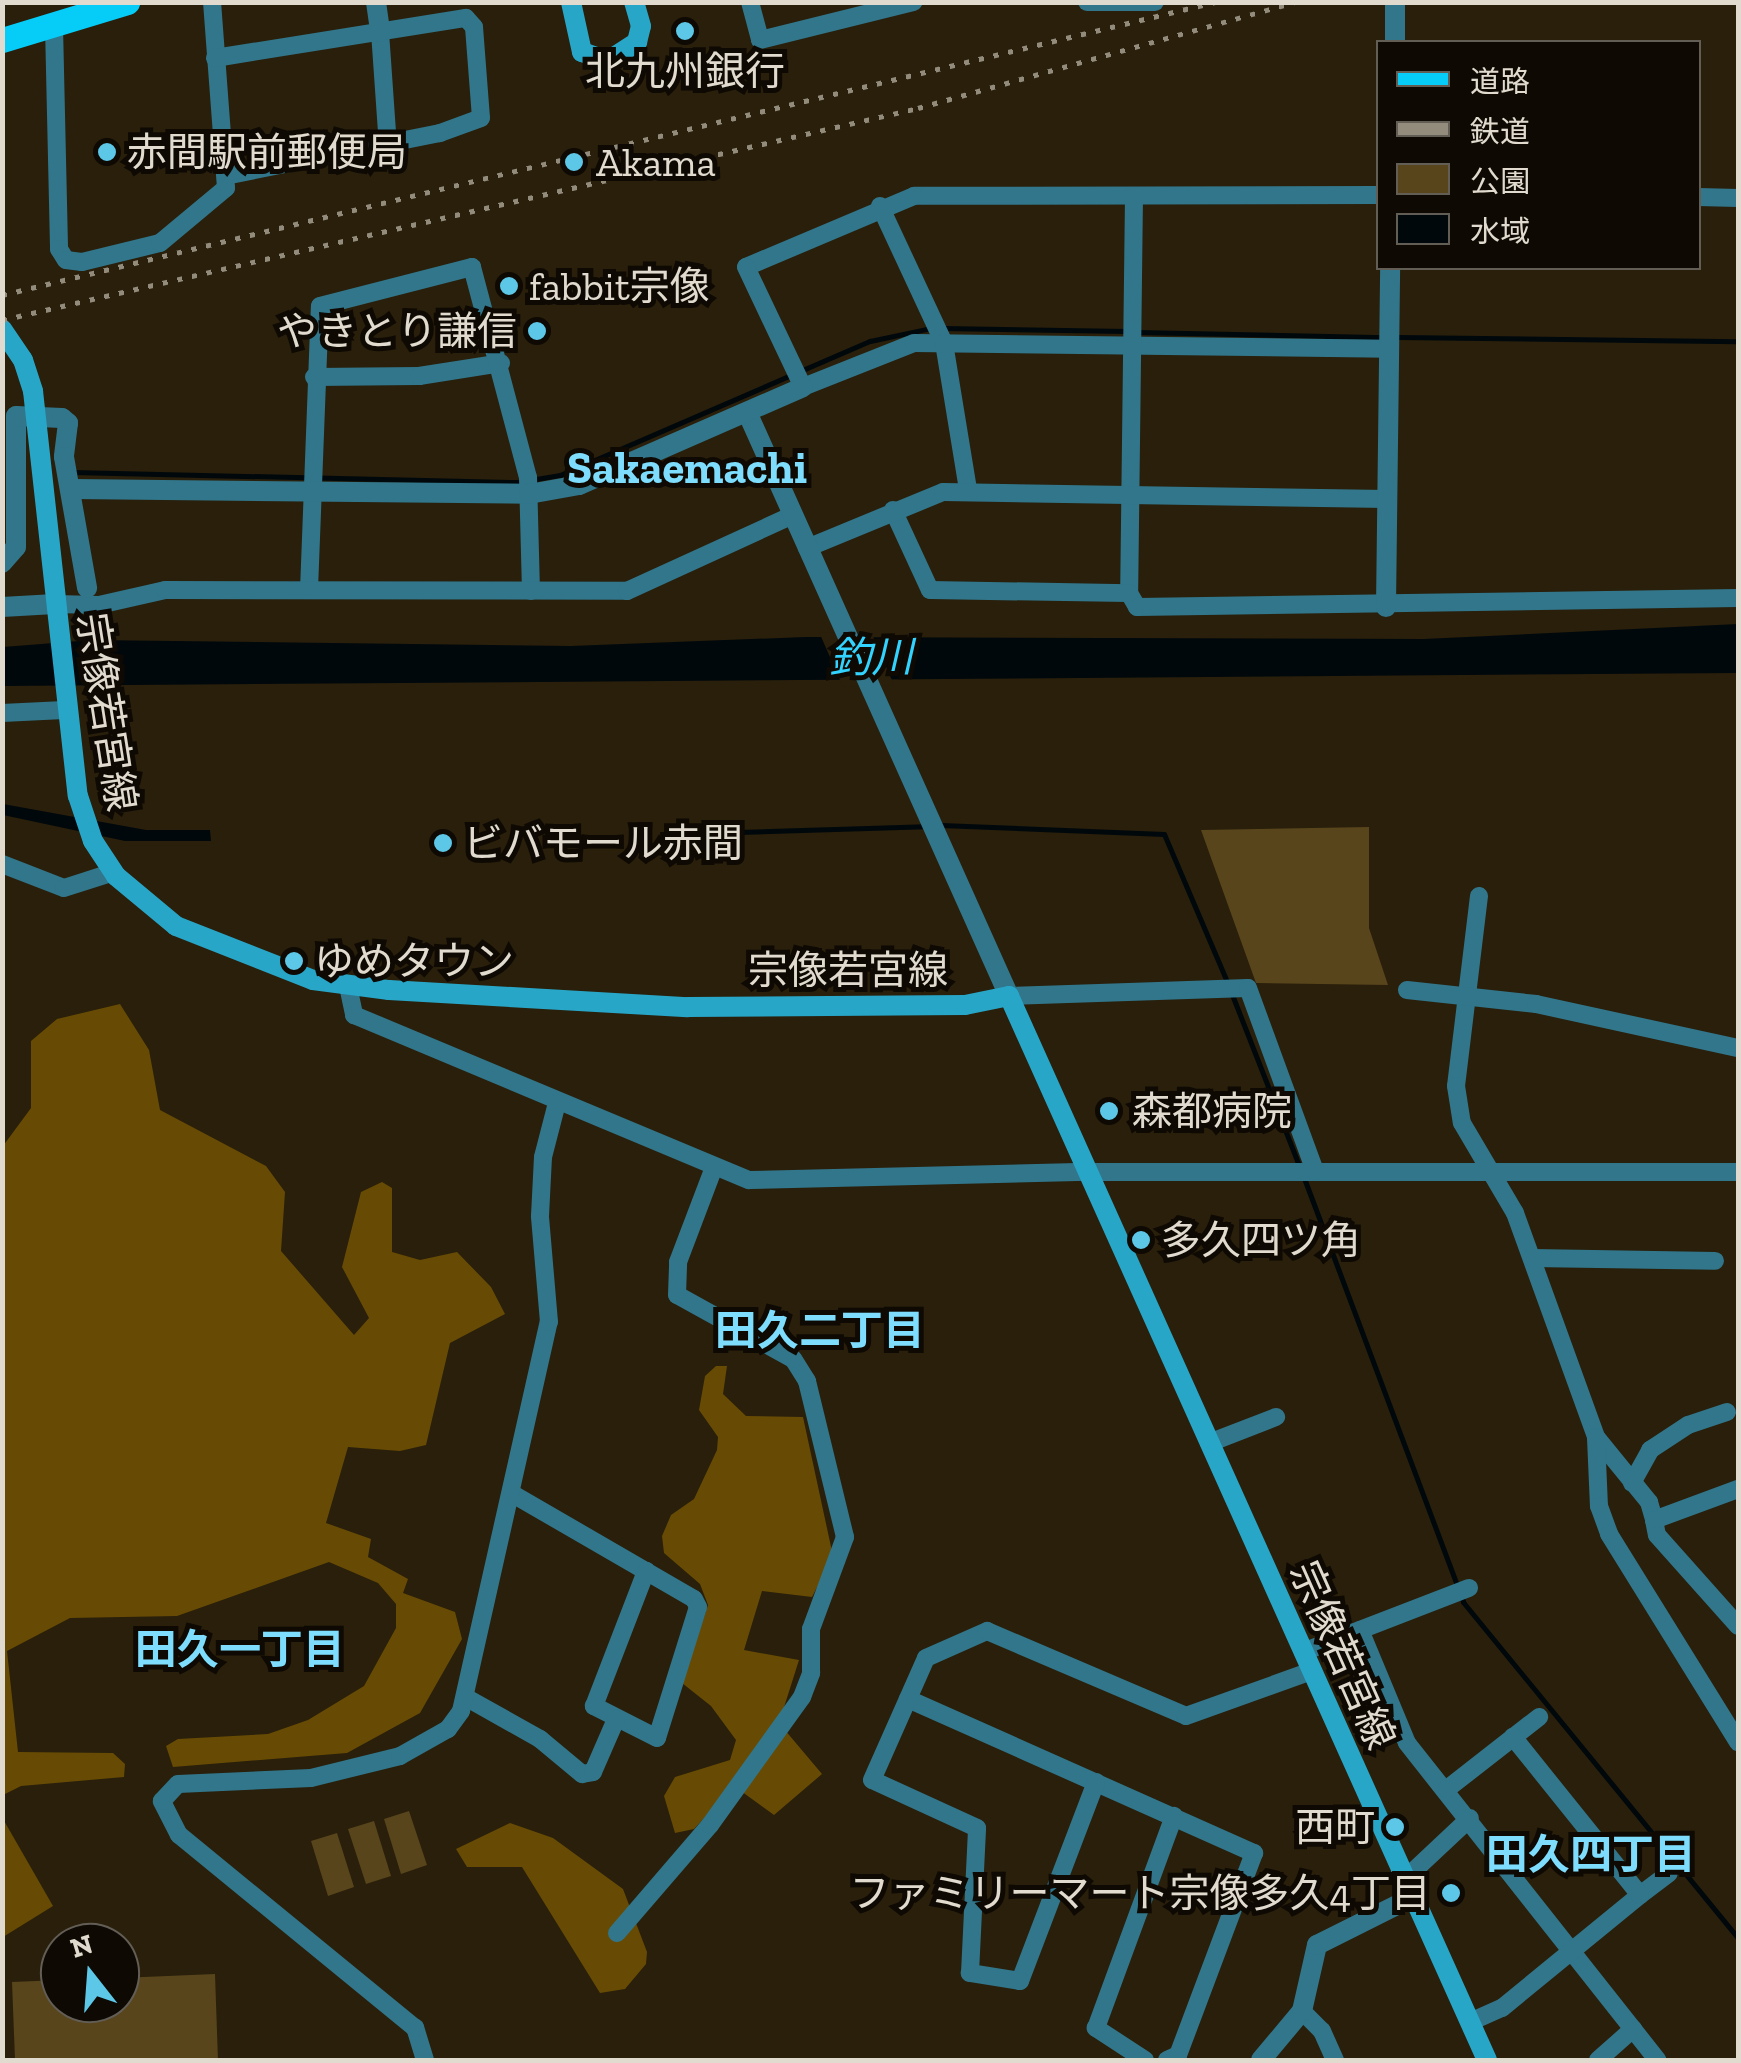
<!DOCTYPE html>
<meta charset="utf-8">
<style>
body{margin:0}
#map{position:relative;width:1741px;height:2063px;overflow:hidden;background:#291f0b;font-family:"Zilla Slab","Noto Sans JP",serif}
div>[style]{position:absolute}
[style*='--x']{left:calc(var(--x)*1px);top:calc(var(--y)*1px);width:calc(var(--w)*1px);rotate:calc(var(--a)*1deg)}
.green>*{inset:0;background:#58451c}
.forest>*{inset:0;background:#674b04}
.water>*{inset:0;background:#00080c}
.pier>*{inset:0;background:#291f0b}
.stream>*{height:5px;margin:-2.5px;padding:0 2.5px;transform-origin:2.5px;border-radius:2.5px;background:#00080c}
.minor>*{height:18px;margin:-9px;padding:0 9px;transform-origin:9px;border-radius:9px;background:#31768b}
.tertiary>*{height:20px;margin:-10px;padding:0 10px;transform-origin:10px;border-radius:10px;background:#31768b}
.secondary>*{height:20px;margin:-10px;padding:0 10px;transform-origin:10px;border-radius:10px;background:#28a6c8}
.primary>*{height:25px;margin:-12.5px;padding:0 12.5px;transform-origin:12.5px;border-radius:12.5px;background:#06ccf8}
.rail>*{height:5px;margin-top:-2.5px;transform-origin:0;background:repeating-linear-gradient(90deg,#938b7c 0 5px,transparent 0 15px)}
.dots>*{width:28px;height:28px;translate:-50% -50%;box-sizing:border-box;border:5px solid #0e0903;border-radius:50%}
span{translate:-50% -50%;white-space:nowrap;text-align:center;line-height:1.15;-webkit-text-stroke:10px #0e0903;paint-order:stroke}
.poi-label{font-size:40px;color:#e1dbcf}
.left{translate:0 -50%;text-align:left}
.right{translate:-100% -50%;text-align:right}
.street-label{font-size:40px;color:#e1dbcf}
.water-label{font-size:42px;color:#32d4ff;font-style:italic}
.neighbourhood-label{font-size:42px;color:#7eddfc;font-weight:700}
.quarter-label{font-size:45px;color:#7eddfc;font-weight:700}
.frame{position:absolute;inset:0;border:5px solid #e1dbcf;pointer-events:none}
.legend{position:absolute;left:1376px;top:40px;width:325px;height:230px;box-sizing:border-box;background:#0e0903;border:2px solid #625d55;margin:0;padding:12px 18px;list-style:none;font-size:30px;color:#e1dbcf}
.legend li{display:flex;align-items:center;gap:20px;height:50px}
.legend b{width:50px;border:2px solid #625d55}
.north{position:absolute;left:40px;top:1923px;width:100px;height:100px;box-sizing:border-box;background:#0e0903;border:2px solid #625d55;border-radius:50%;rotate:343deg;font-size:28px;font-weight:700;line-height:40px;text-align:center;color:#e1dbcf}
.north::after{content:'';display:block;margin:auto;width:35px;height:45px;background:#5dc7e8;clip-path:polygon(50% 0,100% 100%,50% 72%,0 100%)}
</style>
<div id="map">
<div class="green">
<div style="clip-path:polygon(1369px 827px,1369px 928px,1388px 985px,1256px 983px,1201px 830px)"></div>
<div style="clip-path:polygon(409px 1811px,427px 1865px,401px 1874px,384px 1819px)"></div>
<div style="clip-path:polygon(374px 1821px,391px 1876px,366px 1884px,348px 1829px)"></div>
<div style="clip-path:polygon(337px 1833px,354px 1887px,328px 1896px,311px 1841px)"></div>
<div style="clip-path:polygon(215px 1974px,218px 2060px,15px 2060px,12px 1982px,60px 1980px,60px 2003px,120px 2003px,120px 1978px)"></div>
</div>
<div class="forest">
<div style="clip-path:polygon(120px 1004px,149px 1050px,160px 1110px,266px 1166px,285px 1192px,281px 1251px,354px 1335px,369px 1318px,342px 1267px,361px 1192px,382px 1182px,392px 1188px,392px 1252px,420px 1260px,457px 1252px,491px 1287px,505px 1314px,450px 1343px,426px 1445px,400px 1451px,348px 1447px,326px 1523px,371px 1539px,368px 1557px,408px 1579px,403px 1593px,455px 1612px,462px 1639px,420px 1713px,347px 1753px,173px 1767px,166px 1746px,178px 1739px,268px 1734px,308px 1720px,364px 1686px,396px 1628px,396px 1604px,378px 1583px,329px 1562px,177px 1616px,70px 1618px,7px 1651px,18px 1752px,113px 1753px,125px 1764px,124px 1777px,21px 1786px,3px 1795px,3px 1146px,31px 1108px,31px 1041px,57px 1019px)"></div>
<div style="clip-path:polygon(716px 1366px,727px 1366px,723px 1394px,746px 1416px,803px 1417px,833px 1556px,812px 1597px,762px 1591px,744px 1650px,799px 1660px,779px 1723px,822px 1774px,774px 1815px,734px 1786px,694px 1829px,675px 1833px,664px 1796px,675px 1777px,730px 1760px,736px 1740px,711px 1706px,682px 1683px,708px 1605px,700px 1584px,664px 1553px,662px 1536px,671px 1515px,694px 1499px,717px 1450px,718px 1437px,699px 1410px,705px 1376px)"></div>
<div style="clip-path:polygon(3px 1819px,53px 1906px,3px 1937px,2px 1937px)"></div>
<div style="clip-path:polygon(510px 1823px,553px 1838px,623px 1889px,647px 1952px,646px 1964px,625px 1989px,600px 1993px,522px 1867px,467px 1867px,456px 1849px)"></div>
</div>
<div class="water">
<div style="clip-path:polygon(1738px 624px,1738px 673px,3px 686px,3px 647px,92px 640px,571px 646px,806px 637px,1424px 639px)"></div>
<div style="clip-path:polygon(3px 804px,146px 830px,210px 830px,211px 841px,125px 841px,3px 815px)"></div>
</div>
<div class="pier">
<div style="clip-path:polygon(819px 632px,872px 634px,894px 685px,843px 687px)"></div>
</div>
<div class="stream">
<div style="--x:942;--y:328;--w:184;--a:0.9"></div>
<div style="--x:1137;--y:332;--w:249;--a:1.2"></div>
<div style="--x:1397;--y:337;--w:341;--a:0.7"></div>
<div style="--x:72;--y:472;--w:446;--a:1.3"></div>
<div style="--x:518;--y:482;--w:43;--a:-9.5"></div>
<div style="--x:560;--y:475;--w:338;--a:-23.4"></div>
<div style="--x:870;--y:341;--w:62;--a:-12"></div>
<div style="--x:941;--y:825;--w:223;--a:2.3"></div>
<div style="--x:1164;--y:834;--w:161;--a:66.9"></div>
<div style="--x:707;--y:833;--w:218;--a:-1.8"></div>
<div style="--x:1231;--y:992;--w:189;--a:68.6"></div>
<div style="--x:1304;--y:1178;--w:453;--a:69.4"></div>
<div style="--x:1463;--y:1602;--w:434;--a:50.7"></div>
</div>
<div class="minor">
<div style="--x:750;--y:2;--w:39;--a:75"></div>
<div style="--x:760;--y:40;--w:158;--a:-13.9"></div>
<div style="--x:1087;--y:2;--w:68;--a:0"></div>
<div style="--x:54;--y:26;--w:223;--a:88.7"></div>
<div style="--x:59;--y:249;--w:13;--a:58"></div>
<div style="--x:66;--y:260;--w:16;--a:7"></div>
<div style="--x:82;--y:262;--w:80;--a:-13.7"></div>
<div style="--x:160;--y:243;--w:86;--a:-39.8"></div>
<div style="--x:226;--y:188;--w:187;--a:-94.3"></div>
<div style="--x:380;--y:32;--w:113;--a:86"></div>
<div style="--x:215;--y:58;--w:254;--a:-9.1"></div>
<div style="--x:466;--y:18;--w:12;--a:48"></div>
<div style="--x:474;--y:27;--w:91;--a:85.6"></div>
<div style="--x:481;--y:118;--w:44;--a:159.9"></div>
<div style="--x:440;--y:133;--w:215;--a:168.7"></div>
<div style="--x:1378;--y:195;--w:464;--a:179.9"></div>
<div style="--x:914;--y:196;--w:182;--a:157.1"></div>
<div style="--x:746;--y:267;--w:133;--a:64.6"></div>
<div style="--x:803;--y:387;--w:119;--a:-21.6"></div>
<div style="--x:914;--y:343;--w:474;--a:0.7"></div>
<div style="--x:1134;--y:196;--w:397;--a:90.7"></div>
<div style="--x:1129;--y:593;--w:16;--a:60"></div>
<div style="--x:1137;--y:607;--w:601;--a:-0.86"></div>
<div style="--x:1698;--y:197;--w:40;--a:1.4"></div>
<div style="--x:880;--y:206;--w:151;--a:65"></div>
<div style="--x:944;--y:343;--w:149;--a:80.7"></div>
<div style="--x:314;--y:377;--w:105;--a:-0.5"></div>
<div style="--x:419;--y:376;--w:83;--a:-9"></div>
<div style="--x:893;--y:510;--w:88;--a:65.2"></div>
<div style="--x:930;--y:590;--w:199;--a:0.9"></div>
<div style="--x:807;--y:548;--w:147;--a:-22.4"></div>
<div style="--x:943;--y:492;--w:444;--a:0.9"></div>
<div style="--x:309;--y:590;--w:284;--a:-87.8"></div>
<div style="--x:320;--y:306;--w:157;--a:-14.4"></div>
<div style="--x:472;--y:267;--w:217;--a:75.1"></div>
<div style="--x:528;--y:477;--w:114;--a:88.5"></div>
<div style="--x:55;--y:604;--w:44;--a:1.3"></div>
<div style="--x:99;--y:605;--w:68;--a:-12.8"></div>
<div style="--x:165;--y:590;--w:462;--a:0.1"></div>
<div style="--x:627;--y:591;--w:183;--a:-24.6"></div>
<div style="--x:2;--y:713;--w:62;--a:-2.8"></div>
<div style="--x:2;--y:864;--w:66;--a:21.2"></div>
<div style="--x:64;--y:888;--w:52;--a:-17.7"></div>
<div style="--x:1479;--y:896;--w:191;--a:96.9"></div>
<div style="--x:1456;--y:1086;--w:37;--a:81"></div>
<div style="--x:1462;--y:1123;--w:104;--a:59.5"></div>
<div style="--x:1515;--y:1213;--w:238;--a:70.1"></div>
<div style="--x:1596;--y:1437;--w:84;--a:50.8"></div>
<div style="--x:1649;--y:1502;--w:19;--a:74"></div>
<div style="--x:1654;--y:1520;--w:90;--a:-20.3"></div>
<div style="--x:348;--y:986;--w:30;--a:78"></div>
<div style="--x:354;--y:1015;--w:428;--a:22.7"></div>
<div style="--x:749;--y:1180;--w:339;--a:-1.4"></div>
<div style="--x:1088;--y:1172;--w:650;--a:0"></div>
<div style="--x:1407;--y:990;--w:130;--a:6.2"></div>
<div style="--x:1536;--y:1004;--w:207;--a:12.3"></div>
<div style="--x:1009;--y:996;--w:239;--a:-1.9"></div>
<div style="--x:1248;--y:988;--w:195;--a:69.9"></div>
<div style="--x:1532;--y:1258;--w:183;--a:0.9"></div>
<div style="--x:1596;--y:1438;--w:68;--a:87.5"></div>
<div style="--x:1599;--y:1506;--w:30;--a:70"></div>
<div style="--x:1609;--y:1534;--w:245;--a:58.2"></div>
<div style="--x:1209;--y:1443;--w:72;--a:-21.2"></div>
<div style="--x:1632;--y:1483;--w:38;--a:-61"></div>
<div style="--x:1650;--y:1450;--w:45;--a:-33.3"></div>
<div style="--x:1688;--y:1425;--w:41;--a:-18.4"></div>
<div style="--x:511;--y:1493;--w:211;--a:30.1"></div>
<div style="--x:694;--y:1599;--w:9;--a:63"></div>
<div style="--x:698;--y:1607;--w:137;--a:107.4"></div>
<div style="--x:657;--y:1738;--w:71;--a:-153.1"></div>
<div style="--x:594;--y:1706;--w:145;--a:-68.9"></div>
<div style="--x:1654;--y:1520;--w:15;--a:79"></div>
<div style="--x:1657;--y:1535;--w:122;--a:48.3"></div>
<div style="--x:1360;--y:1630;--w:122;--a:67.4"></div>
<div style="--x:1407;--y:1743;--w:404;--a:51.7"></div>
<div style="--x:1303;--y:1652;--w:178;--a:-21.1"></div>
<div style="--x:467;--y:1698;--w:84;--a:29.3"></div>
<div style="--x:540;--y:1739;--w:55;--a:39.8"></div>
<div style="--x:582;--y:1774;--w:11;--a:-10"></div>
<div style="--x:593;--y:1772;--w:58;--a:-66.5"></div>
<div style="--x:908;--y:1699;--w:379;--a:24"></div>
<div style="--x:1254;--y:1853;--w:216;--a:110.6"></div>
<div style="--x:1178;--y:2055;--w:12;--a:156"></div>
<div style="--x:1096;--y:1782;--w:213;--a:110.9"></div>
<div style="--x:1020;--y:1981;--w:51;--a:-170.9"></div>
<div style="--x:970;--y:1973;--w:145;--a:-87.2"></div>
<div style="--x:977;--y:1828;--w:115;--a:-155.4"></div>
<div style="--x:872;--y:1780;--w:133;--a:-66.1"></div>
<div style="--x:926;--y:1658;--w:67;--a:-23.9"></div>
<div style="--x:987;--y:1631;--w:216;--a:23.1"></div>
<div style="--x:1186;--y:1716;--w:134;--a:-19.7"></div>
<div style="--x:1447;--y:1789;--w:117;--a:-38"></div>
<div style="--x:1405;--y:1879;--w:89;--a:-43.2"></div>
<div style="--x:1640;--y:1895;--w:36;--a:-37"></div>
<div style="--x:617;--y:1933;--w:143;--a:-49.3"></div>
<div style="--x:710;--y:1825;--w:158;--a:-54.3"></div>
<div style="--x:802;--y:1697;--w:26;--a:-69"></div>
<div style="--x:811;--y:1673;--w:44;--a:-90"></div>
<div style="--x:811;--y:1629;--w:98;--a:-69.7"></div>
<div style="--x:845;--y:1537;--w:161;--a:-103.7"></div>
<div style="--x:807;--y:1381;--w:26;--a:-122"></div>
<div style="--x:793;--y:1359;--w:132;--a:-151.1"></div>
<div style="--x:677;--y:1295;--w:33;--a:-88"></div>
<div style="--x:678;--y:1262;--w:98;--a:-69.2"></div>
<div style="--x:1302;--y:2011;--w:28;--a:45"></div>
<div style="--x:1322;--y:2031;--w:32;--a:66"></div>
<div style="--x:1470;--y:2022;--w:35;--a:-24"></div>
<div style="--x:1502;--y:2008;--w:178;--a:-39.3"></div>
<div style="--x:1640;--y:1895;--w:203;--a:-128.8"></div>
<div style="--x:425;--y:2060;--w:34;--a:-107"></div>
<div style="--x:415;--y:2028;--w:305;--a:-140.7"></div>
<div style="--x:179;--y:1835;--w:38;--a:-117"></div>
<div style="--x:162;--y:1801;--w:23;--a:-47"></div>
<div style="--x:178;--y:1784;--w:133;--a:-2.6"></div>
<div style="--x:311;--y:1778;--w:92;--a:-13.9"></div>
<div style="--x:400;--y:1756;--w:55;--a:-29.4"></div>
<div style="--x:448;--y:1729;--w:22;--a:-54"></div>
<div style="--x:461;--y:1711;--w:399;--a:-77.3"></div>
<div style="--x:549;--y:1322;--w:106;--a:-94.9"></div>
<div style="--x:540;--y:1216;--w:59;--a:-87.1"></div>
<div style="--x:543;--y:1157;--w:56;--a:-75.5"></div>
<div style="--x:1145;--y:2060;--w:59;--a:-146.9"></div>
<div style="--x:1096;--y:2028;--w:226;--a:-69.8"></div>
<div style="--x:1598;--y:2060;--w:47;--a:-41.5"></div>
</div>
<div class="tertiary">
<div style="--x:376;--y:2;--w:30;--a:82"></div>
<div style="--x:1395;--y:42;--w:40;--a:-90"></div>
<div style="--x:747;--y:412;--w:640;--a:65.84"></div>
<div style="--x:71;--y:489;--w:458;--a:0.6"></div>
<div style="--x:529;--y:494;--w:51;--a:-10.2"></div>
<div style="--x:579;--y:485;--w:244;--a:-23.6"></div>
<div style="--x:2;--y:563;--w:21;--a:-49"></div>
<div style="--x:16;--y:547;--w:131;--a:-90"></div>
<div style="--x:16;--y:416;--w:46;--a:2.5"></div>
<div style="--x:62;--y:418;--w:8;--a:40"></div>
<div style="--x:68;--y:423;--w:34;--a:97"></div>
<div style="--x:64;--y:457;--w:133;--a:80"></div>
<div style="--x:2;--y:607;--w:53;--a:-3.2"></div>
<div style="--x:1386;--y:607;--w:339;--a:-89.3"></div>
<div style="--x:1261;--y:2060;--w:64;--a:-50.1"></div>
<div style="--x:1302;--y:2011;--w:68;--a:-77.2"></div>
<div style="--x:1317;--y:1945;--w:107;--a:-26.6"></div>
</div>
<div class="secondary">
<div style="--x:571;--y:2;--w:51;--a:77.6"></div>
<div style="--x:582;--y:52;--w:28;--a:19"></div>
<div style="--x:608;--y:61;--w:35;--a:-33"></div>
<div style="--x:637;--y:42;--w:16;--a:-76"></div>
<div style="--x:641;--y:26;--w:25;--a:-106"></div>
<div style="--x:2;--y:329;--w:37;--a:56"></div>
<div style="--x:23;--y:360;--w:33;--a:72"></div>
<div style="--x:33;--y:391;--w:407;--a:83.7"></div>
<div style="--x:78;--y:796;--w:47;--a:71.6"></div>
<div style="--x:93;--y:841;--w:42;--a:56.7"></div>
<div style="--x:116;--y:876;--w:78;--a:39.8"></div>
<div style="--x:176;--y:926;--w:147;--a:21.5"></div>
<div style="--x:313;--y:980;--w:77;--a:7.5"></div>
<div style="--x:389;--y:990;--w:299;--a:3.3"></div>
<div style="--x:688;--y:1007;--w:277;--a:-0.4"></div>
<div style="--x:965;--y:1005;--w:45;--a:-11.6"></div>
<div style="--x:1009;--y:996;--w:1166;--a:65.81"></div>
</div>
<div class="primary">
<div style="--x:2;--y:40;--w:131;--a:-16.9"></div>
</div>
<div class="rail">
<div style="--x:2;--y:295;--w:1248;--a:-13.58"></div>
<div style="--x:2;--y:320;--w:940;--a:-13.03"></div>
<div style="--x:918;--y:108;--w:391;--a:-15.7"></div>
</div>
<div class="dots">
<div style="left:685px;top:31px;background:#5dc7e8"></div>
<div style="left:107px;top:152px;background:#5dc7e8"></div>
<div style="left:574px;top:162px;background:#5dc7e8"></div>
<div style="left:509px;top:286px;background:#5dc7e8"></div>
<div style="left:537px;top:331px;background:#5dc7e8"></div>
<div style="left:443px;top:843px;background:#5dc7e8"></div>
<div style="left:294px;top:961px;background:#5dc7e8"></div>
<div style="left:1109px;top:1111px;background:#5dc7e8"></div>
<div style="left:1141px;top:1240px;background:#5dc7e8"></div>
<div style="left:1395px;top:1827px;background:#5dc7e8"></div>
<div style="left:1451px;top:1893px;background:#5dc7e8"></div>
</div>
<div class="poi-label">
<span style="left:685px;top:71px">北九州銀行</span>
<span class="left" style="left:127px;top:152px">赤間駅前郵便局</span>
<span class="left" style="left:596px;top:162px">Akama</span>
<span class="left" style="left:529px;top:286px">fabbit宗像</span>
<span class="right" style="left:517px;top:331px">やきとり謙信</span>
<span class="left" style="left:463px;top:843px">ビバモール赤間</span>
<span class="left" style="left:314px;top:961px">ゆめタウン</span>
<span class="left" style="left:1132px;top:1111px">森都病院</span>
<span class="left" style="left:1161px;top:1240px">多久四ツ角</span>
<span class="right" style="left:1375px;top:1827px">西町</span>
<span class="right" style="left:1431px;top:1893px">ファミリーマート宗像多久4丁目</span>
</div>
<div class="street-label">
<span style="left:107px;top:712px;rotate:81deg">宗像若宮線</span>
<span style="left:848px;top:970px">宗像若宮線</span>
<span style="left:1343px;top:1655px;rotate:66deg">宗像若宮線</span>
</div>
<div class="water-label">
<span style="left:871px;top:658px;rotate:-1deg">釣川</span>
</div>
<div class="neighbourhood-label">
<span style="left:820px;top:1331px">田久二丁目</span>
<span style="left:240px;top:1650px">田久一丁目</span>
<span style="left:1591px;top:1855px">田久四丁目</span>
</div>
<div class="quarter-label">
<span style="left:687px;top:469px">Sakaemachi</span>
</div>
<div class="frame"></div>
<ul class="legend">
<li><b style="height:12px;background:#06ccf8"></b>道路</li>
<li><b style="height:12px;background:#938b7c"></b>鉄道</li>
<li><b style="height:28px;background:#58451c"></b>公園</li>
<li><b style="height:28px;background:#00080c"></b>水域</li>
</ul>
<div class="north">N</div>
</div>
